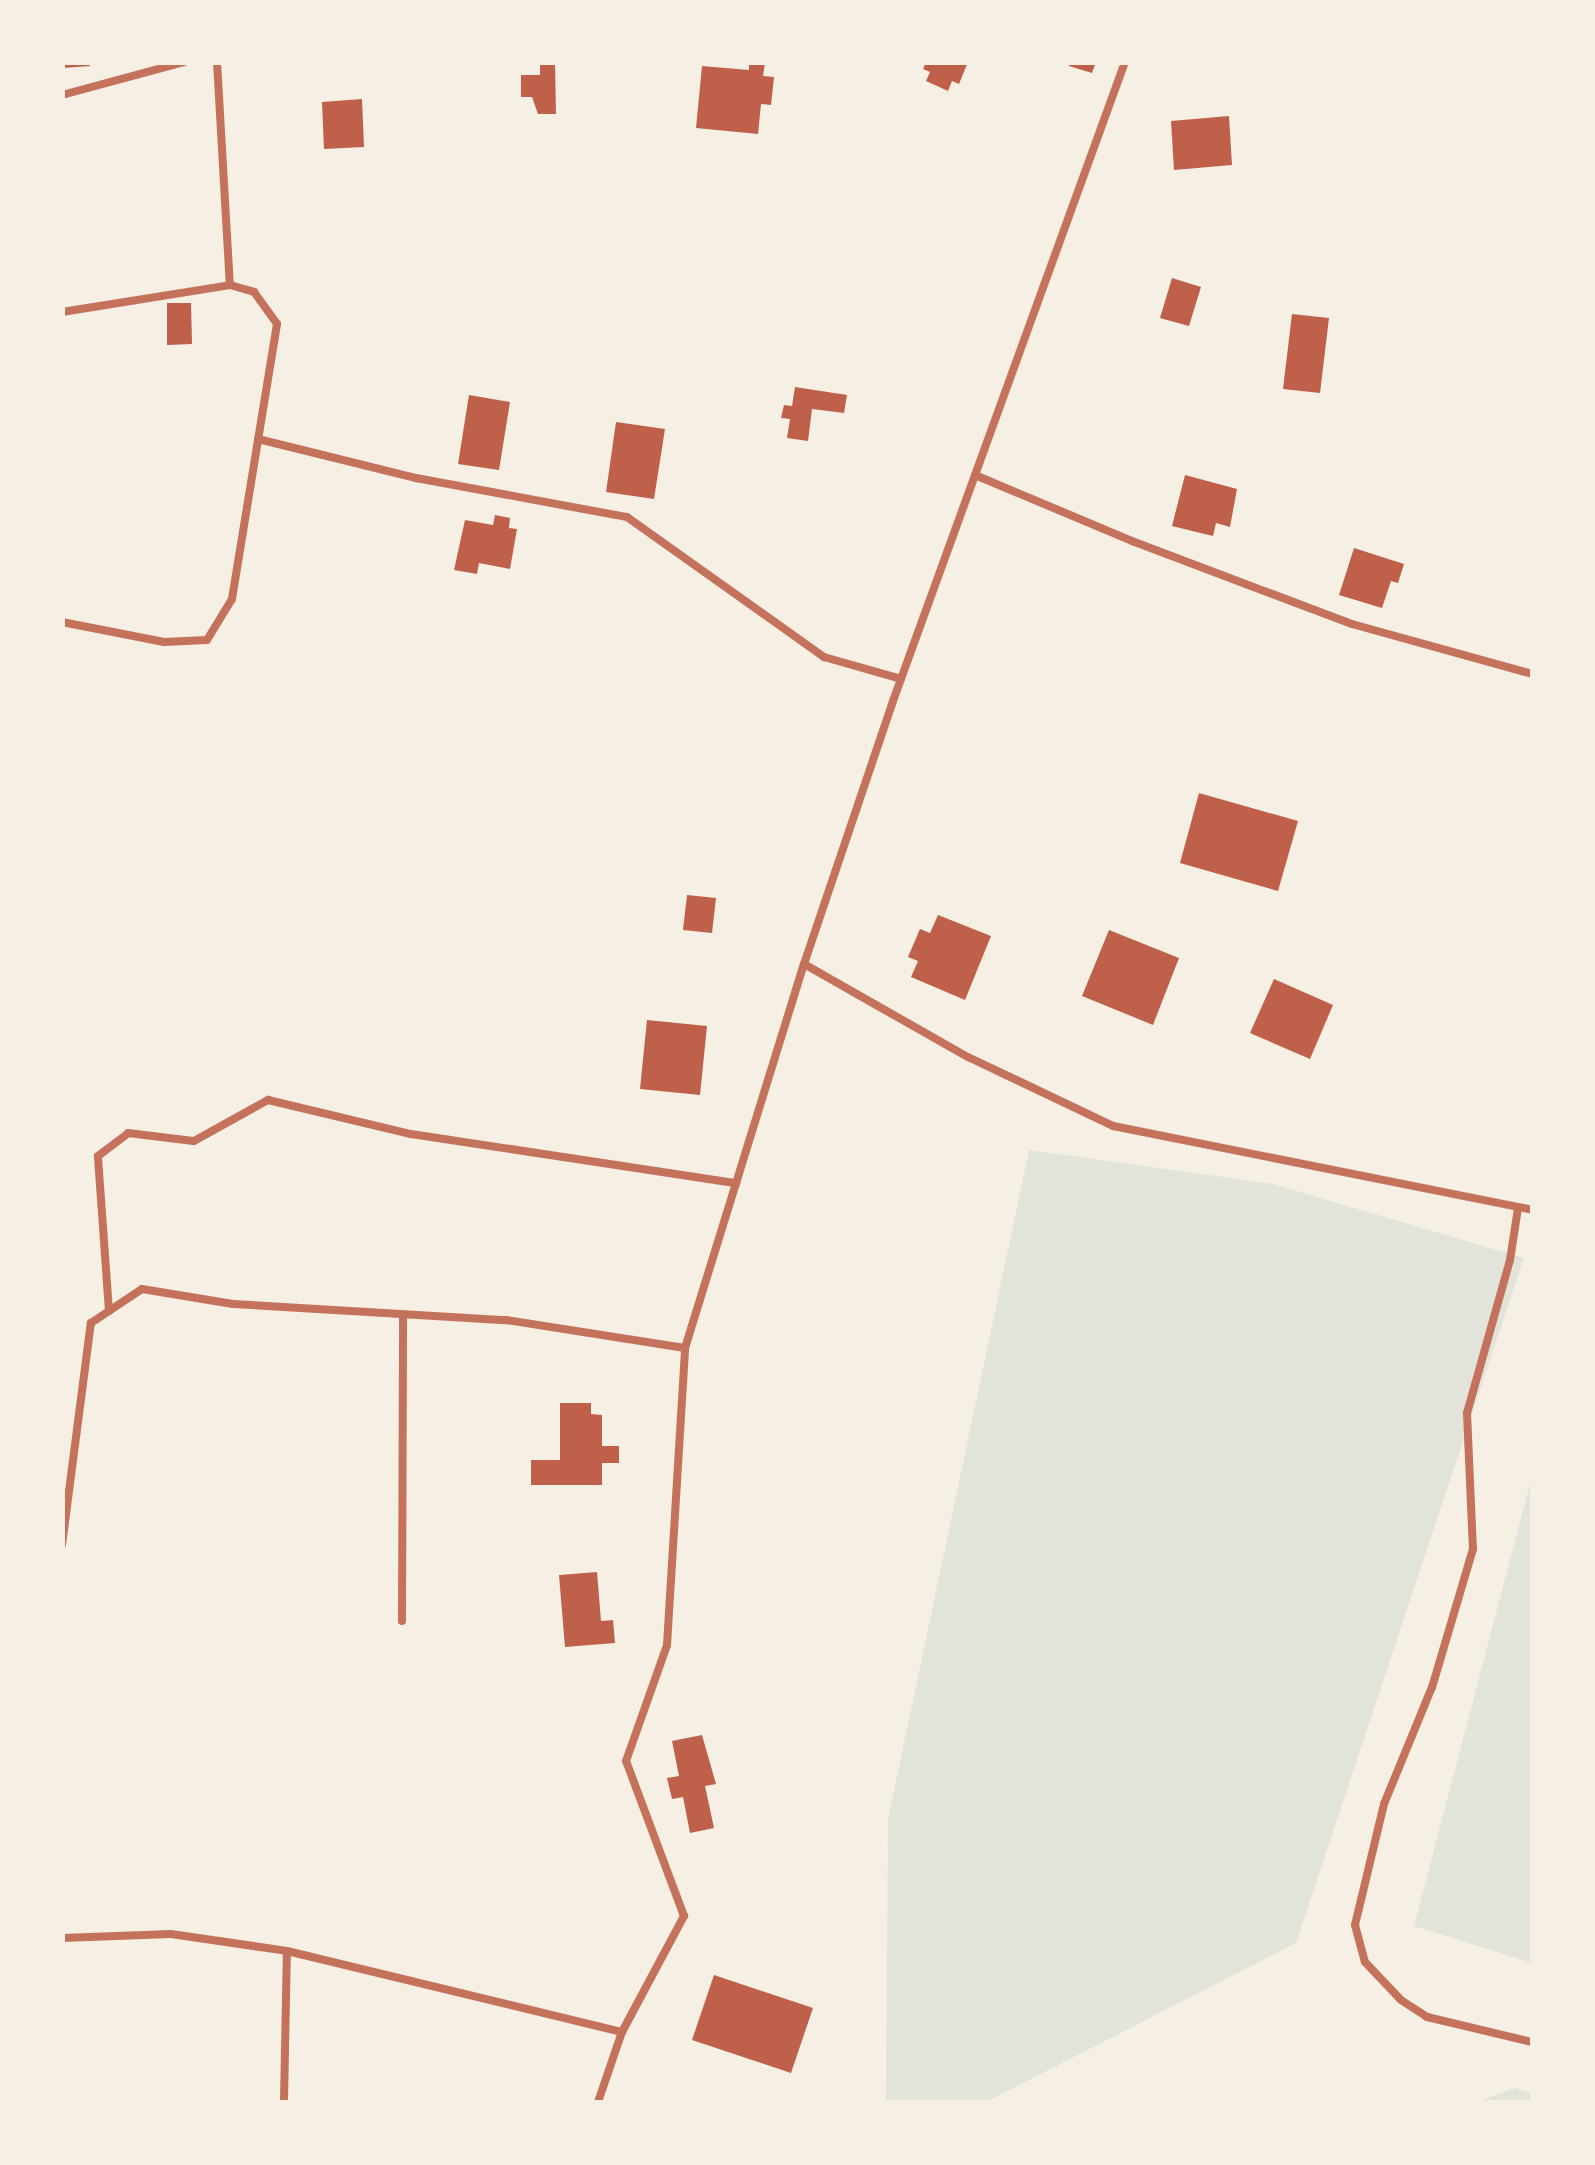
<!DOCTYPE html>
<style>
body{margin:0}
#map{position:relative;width:1595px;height:2165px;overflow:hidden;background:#f6efe4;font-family:"Open Sans",sans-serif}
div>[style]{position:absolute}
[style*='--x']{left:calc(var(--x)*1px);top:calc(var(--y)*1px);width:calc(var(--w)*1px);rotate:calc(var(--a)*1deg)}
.green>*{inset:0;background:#e2e4dc}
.building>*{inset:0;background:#bf614a}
.service>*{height:8px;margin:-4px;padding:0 4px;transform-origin:4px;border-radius:4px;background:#c5725c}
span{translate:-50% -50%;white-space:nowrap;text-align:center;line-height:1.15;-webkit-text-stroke:8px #f6efe4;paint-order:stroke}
.frame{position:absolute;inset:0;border:65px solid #f6efe4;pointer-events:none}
</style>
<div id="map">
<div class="green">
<div style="clip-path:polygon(1029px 1150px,1273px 1184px,1524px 1258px,1296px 1943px,986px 2102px,886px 2102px,888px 1819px)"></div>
<div style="clip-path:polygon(1532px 1476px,1532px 1963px,1414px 1926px)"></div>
<div style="clip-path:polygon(1514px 2088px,1532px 2093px,1532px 2102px,1477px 2102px)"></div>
</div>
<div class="building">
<div style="clip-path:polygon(63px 62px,90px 62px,90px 66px,63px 68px)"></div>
<div style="clip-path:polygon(540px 62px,555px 62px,556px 114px,538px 114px,532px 97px,521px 97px,521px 75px,540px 75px)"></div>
<div style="clip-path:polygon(749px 62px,765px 63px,763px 76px,774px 77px,771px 105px,761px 104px,758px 134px,696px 128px,702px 66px,749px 70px)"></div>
<div style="clip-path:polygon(926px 62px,968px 62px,959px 84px,952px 81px,948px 91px,926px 81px,930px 72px,923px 69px)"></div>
<div style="clip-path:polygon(1070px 62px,1096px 62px,1092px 73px,1069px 66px)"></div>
<div style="clip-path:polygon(362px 99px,364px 147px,324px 149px,322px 102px)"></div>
<div style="clip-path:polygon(1229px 116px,1232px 165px,1174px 170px,1171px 121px)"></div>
<div style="clip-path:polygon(1172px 278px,1201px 287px,1189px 326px,1160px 318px)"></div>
<div style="clip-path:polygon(167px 303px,191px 303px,192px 344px,167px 345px)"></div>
<div style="clip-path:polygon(1292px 314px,1329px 318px,1320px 393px,1283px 389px)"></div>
<div style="clip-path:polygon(795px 387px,847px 395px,844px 413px,812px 409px,808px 441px,787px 438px,790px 419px,781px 418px,784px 405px,792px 406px)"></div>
<div style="clip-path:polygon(469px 395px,510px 402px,499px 470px,458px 464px)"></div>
<div style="clip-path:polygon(616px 422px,665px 429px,654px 499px,606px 492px)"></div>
<div style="clip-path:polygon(1185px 475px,1237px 489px,1230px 527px,1216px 523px,1213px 536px,1172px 526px)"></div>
<div style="clip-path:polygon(495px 515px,510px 518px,509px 528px,517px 529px,510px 569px,479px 563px,477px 574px,454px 570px,465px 520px,493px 525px)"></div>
<div style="clip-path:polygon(1354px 548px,1404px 564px,1398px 583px,1391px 581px,1382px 608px,1339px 595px)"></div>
<div style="clip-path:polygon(1199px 793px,1298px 821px,1278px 891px,1180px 863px)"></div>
<div style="clip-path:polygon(687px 895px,716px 898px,712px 933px,683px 930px)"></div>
<div style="clip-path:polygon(938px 915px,991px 936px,965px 1000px,911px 977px,918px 961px,908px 957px,920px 929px,930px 933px)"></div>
<div style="clip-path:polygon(1109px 930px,1179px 958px,1153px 1025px,1082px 996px)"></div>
<div style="clip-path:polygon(1274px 979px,1333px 1005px,1310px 1059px,1250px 1033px)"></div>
<div style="clip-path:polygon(647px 1020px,707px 1026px,700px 1095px,640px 1089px)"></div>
<div style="clip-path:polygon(560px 1403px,591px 1403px,591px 1414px,602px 1415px,602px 1446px,619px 1446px,619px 1463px,602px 1463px,602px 1485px,531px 1485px,531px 1460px,560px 1460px)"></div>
<div style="clip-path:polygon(597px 1572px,601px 1621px,613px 1620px,615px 1643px,565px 1647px,559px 1575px)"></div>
<div style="clip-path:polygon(702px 1735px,716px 1784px,705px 1786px,714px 1828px,690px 1833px,683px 1797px,672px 1799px,667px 1778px,679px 1776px,672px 1741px)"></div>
<div style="clip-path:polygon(714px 1975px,813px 2008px,791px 2073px,692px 2040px)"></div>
</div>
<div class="service">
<div style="--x:217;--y:62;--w:223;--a:86.7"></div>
<div style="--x:62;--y:95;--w:126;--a:-15.1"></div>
<div style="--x:62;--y:312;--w:170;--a:-9.1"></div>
<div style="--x:230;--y:285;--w:25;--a:16"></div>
<div style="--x:254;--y:292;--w:39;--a:54"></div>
<div style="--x:277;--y:324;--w:279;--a:99.3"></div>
<div style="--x:232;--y:599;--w:48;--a:121.4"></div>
<div style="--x:207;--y:640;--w:43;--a:177.3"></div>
<div style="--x:164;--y:642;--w:104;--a:-168.9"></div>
<div style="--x:258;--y:439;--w:163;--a:13.9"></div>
<div style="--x:416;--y:478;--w:215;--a:10.5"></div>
<div style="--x:627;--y:517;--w:242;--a:35.4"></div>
<div style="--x:824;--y:657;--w:80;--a:15.9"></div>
<div style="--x:975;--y:475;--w:170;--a:22.8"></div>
<div style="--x:1132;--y:541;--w:235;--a:20.7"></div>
<div style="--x:1352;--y:624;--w:187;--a:15.5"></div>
<div style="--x:804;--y:964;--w:189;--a:29.6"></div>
<div style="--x:968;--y:1057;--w:161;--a:25.4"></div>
<div style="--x:1113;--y:1126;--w:427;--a:11.3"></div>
<div style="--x:1518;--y:1208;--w:53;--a:98.7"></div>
<div style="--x:1510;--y:1260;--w:159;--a:105.7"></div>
<div style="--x:1467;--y:1413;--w:136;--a:87.5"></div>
<div style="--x:1473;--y:1549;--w:144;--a:106.5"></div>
<div style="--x:1432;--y:1687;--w:126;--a:112.3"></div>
<div style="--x:1384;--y:1804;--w:124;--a:103.5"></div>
<div style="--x:1355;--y:1925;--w:38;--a:75"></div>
<div style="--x:1365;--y:1962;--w:52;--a:46.5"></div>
<div style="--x:1401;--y:2000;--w:31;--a:33"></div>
<div style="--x:1427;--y:2017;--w:108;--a:13.4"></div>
<div style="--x:109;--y:1311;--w:155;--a:-94.1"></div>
<div style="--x:98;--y:1156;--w:38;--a:-37"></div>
<div style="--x:128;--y:1133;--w:66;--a:6.9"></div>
<div style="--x:194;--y:1141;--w:85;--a:-29"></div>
<div style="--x:268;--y:1100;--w:147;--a:13.4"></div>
<div style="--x:411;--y:1134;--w:329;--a:8.6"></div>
<div style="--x:62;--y:1545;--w:224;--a:-82.6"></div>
<div style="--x:91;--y:1323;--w:61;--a:-33.7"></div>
<div style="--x:142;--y:1289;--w:92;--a:9.4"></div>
<div style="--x:233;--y:1304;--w:273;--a:3.4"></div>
<div style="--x:506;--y:1320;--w:181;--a:8.9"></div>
<div style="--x:402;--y:1621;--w:305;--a:-89.8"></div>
<div style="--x:62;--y:1938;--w:109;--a:-2.1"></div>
<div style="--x:171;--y:1934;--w:117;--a:8.3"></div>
<div style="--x:287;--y:1951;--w:345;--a:13.6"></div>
<div style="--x:622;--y:2032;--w:132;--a:-61.9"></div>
<div style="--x:684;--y:1916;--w:165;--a:-110.5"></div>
<div style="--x:626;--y:1761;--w:123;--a:-70.5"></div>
<div style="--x:667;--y:1645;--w:298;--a:-86.5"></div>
<div style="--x:685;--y:1348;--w:402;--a:-72.8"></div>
<div style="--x:804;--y:964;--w:278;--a:-71.3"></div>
<div style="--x:893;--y:701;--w:680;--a:-70.05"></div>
<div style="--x:284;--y:2102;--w:151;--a:-88.9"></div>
<div style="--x:598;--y:2102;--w:74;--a:-71.1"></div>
</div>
<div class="frame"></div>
</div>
